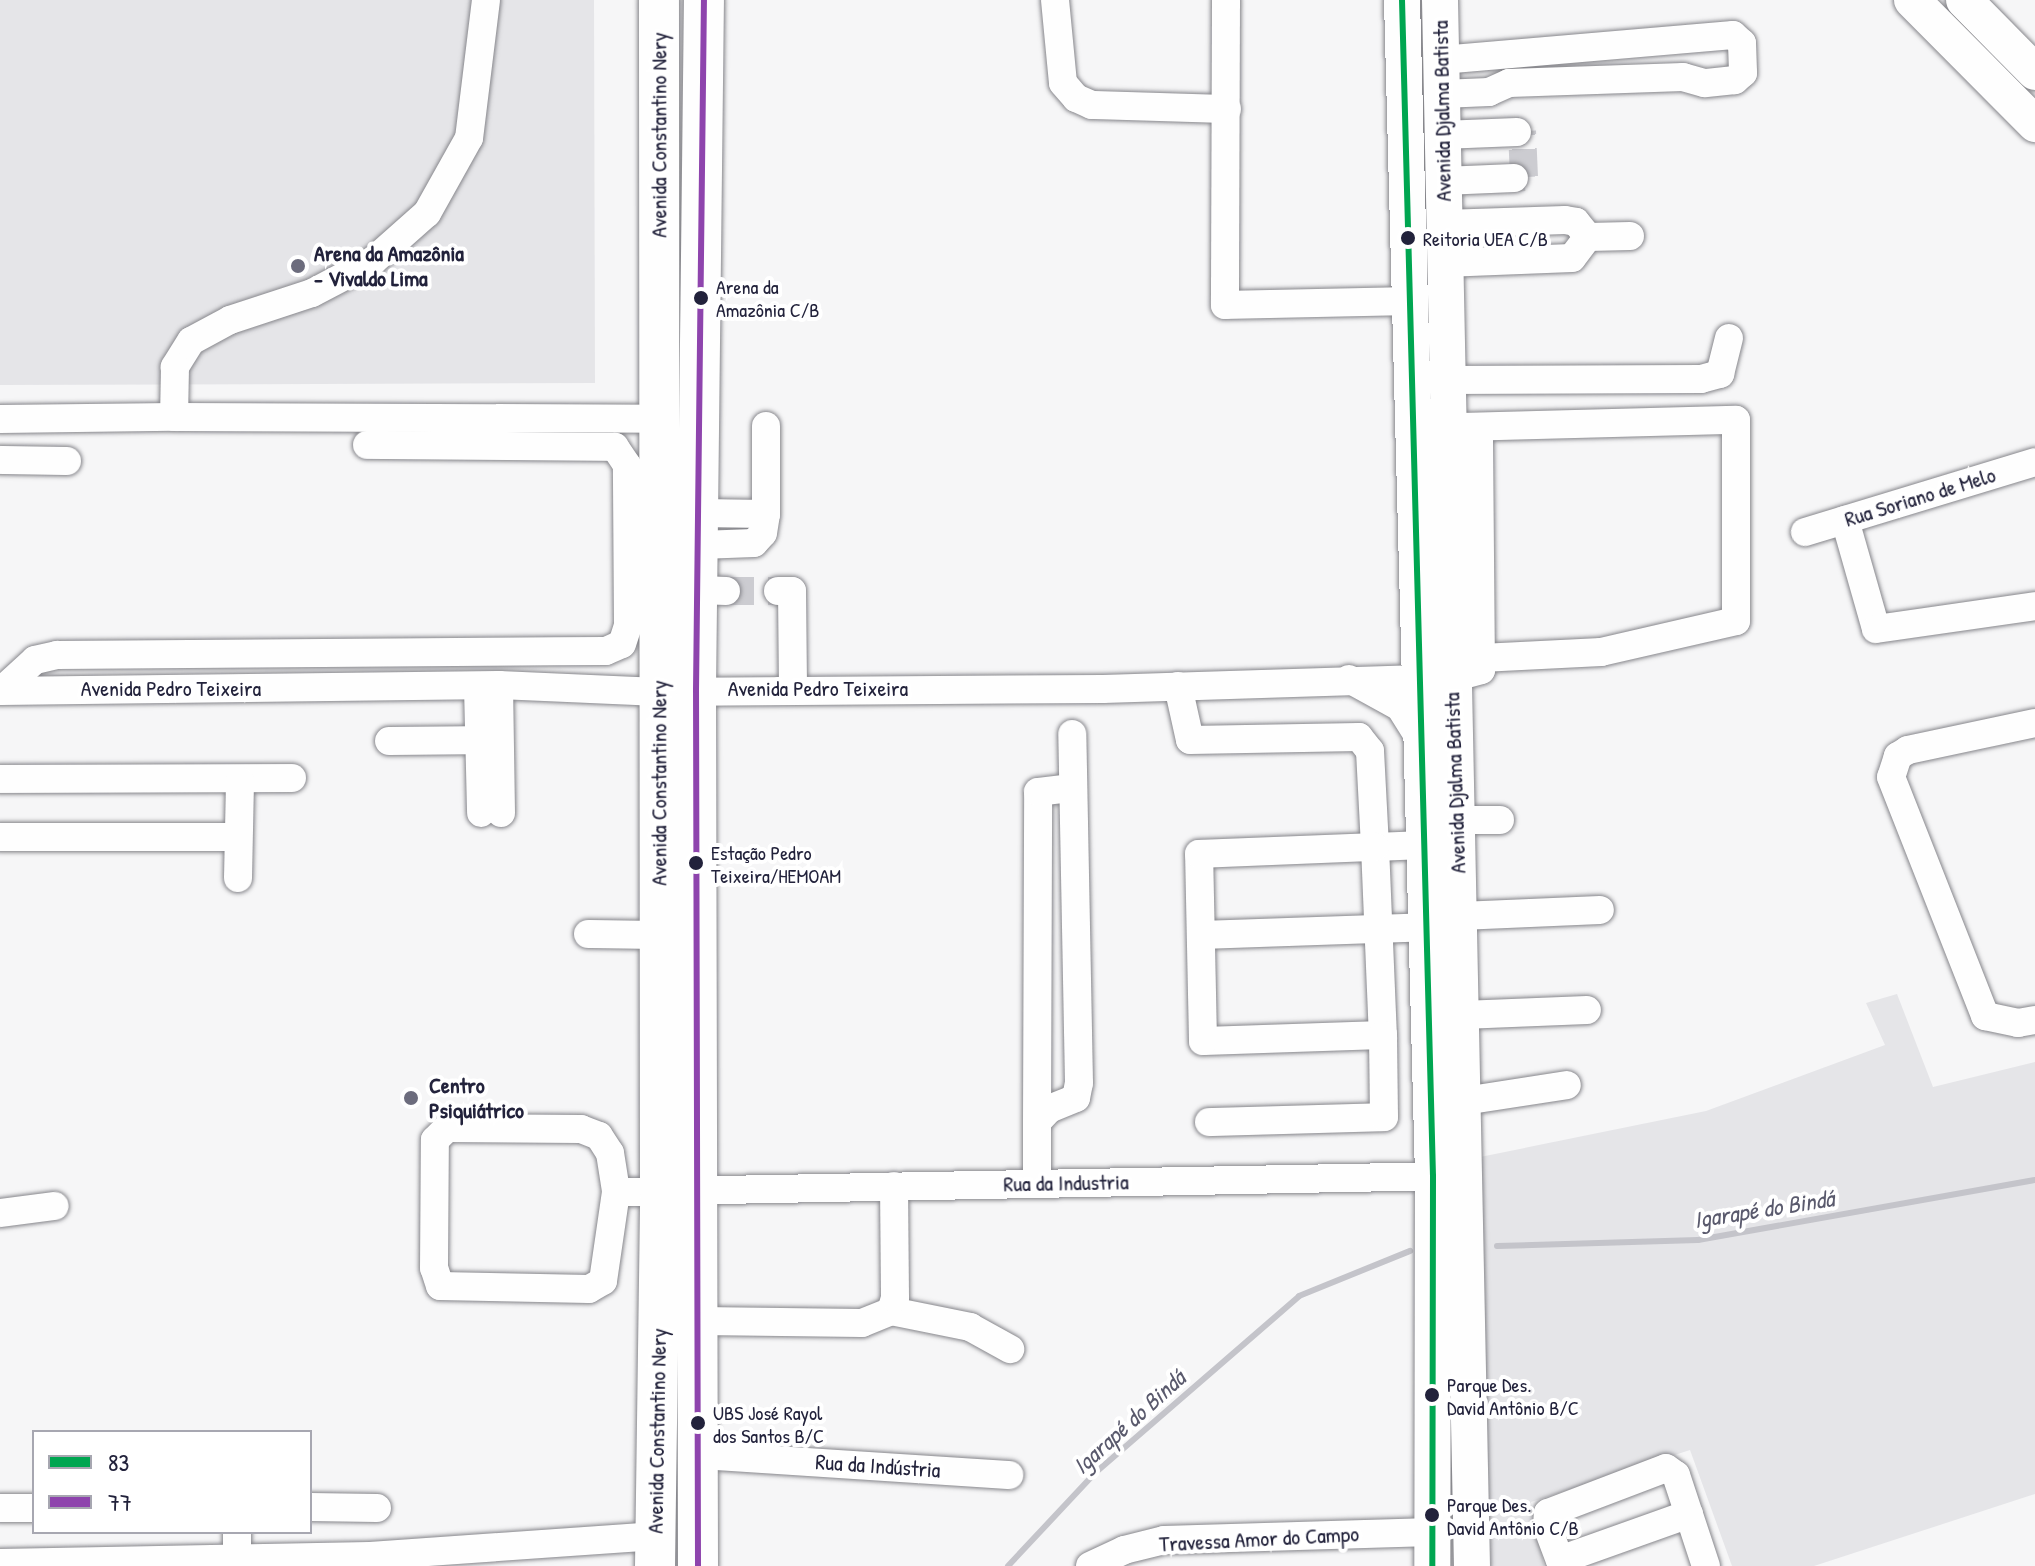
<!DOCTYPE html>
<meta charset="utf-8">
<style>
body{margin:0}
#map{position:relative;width:2035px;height:1566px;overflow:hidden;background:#f6f6f7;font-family:"Patrick Hand",sans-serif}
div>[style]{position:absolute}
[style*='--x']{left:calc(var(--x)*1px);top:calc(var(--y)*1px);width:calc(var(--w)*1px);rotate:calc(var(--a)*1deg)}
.green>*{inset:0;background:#e5e5e8}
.stream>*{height:6px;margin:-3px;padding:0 3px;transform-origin:3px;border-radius:3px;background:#c4c4ca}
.minor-tunnel>*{height:28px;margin-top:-14px;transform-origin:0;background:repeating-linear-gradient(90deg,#ccccd1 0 28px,transparent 0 42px)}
.roads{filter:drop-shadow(0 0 2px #86868b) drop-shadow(0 0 2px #86868b)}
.minor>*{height:28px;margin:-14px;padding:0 14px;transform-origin:14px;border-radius:14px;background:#fefefe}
.major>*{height:36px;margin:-18px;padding:0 18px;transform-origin:18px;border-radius:18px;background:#fefefe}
.highway>*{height:40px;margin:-20px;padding:0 20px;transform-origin:20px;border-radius:20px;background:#fefefe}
.bus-1>*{height:6px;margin:-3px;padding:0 3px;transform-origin:3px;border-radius:3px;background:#00a651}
.bus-2>*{height:6px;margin:-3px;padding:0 3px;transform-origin:3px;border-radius:3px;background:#8e44ad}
.dots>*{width:22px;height:22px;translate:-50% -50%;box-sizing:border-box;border:4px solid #fff;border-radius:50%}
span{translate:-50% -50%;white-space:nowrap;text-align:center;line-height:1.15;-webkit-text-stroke:8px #fff;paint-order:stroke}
.bus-label{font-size:20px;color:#22223b}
.left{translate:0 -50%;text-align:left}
.street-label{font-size:22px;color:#22223b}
.poi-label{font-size:22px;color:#22223b;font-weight:700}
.water-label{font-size:24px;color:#5a5a6d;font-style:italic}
.legend{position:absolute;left:32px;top:1430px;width:280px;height:104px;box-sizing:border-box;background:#fff;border:2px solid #a7a7b1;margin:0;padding:10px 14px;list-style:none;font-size:24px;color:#22223b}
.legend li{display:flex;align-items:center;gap:16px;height:40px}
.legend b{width:40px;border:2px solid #a7a7b1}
</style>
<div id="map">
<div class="green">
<div style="clip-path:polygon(0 0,594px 0,595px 383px,0 385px)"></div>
<div style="clip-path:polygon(1897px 994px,1933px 1087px,2035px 1062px,2035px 1494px,1814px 1566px,1732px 1566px,1690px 1450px,1531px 1502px,1544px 1566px,1491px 1566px,1480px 1157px,1706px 1111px,1885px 1045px,1866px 1003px)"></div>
</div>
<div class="stream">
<div style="--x:1497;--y:1246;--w:201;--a:-1.7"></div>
<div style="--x:1698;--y:1240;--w:342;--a:-10.1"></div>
<div style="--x:1008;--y:1566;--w:127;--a:-46.9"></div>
<div style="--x:1095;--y:1473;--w:270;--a:-40.9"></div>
<div style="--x:1299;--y:1296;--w:120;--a:-22.1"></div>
</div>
<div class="minor-tunnel">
<div style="--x:1514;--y:178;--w:10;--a:-6"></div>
<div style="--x:1524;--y:177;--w:46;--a:-92.5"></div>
<div style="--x:1522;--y:131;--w:5;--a:169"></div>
<div style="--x:726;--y:591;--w:52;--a:0"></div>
</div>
<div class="roads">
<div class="minor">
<div style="--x:486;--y:0;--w:139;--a:97"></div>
<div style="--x:469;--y:138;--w:86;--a:119.2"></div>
<div style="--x:427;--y:213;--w:72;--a:138.4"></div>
<div style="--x:373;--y:261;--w:69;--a:152.3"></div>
<div style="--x:312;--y:293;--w:86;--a:161.8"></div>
<div style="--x:230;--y:320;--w:44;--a:151.7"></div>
<div style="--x:191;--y:341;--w:31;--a:122"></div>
<div style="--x:175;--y:367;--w:50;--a:91.1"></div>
<div style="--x:174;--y:417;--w:485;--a:0.2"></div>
<div style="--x:1055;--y:0;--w:83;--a:84.5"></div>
<div style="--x:1063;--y:83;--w:20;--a:49"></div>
<div style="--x:1076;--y:98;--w:17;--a:24"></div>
<div style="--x:1092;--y:105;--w:135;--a:1.7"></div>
<div style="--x:1226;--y:0;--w:305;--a:90.2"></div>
<div style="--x:1225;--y:305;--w:184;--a:-1.2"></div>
<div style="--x:1441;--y:60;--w:293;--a:-4.9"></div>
<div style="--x:1733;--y:35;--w:12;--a:42"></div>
<div style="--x:1742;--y:43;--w:30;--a:88"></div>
<div style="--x:1743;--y:73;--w:11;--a:139"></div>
<div style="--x:1735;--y:80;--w:31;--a:174"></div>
<div style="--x:1704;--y:83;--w:22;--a:-164"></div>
<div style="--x:1683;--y:77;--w:174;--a:178"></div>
<div style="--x:1509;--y:83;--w:22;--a:156"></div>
<div style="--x:1489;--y:92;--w:47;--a:177.6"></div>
<div style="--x:1442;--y:135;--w:75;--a:-2.3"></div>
<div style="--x:1443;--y:181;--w:71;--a:-2.4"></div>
<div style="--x:1444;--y:224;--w:121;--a:-1.9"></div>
<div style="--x:1565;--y:220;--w:11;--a:10"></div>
<div style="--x:1576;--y:222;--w:19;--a:51"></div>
<div style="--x:1588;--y:237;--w:42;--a:-1.4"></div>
<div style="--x:1444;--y:263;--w:128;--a:-2.2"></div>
<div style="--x:1572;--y:258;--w:26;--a:-53"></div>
<div style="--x:1446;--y:380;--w:255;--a:-0.2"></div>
<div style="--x:1701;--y:379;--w:20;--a:-15"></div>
<div style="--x:1720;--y:374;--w:37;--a:-76"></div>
<div style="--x:0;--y:419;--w:174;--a:-0.7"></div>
<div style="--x:1461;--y:427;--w:275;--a:-1.5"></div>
<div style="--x:1736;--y:420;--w:201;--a:90"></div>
<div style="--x:1736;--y:621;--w:139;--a:167.1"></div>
<div style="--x:1601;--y:652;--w:120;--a:177.1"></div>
<div style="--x:0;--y:460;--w:67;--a:0.9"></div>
<div style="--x:701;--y:513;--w:65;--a:0.9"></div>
<div style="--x:766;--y:514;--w:88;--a:-90"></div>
<div style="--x:1845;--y:520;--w:113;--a:74.1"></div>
<div style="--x:1876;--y:629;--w:161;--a:-8.2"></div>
<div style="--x:1805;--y:532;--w:240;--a:-16.9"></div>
<div style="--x:700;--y:545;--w:54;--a:-2.1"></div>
<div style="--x:754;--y:543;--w:13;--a:-48"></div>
<div style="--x:763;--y:533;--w:19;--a:-81"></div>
<div style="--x:700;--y:590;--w:26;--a:2"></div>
<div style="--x:778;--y:591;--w:14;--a:0"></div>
<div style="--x:792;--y:591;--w:99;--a:89.4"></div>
<div style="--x:1349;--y:679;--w:58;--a:28.8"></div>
<div style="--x:1400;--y:707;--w:40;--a:58"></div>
<div style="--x:499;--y:685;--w:128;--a:89.1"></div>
<div style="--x:1178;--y:686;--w:55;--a:77.5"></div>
<div style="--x:1190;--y:740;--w:169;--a:-1"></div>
<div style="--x:1359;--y:737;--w:18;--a:52"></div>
<div style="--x:1370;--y:751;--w:96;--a:87"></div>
<div style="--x:1375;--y:847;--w:49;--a:-2.3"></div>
<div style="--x:478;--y:687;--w:126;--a:88.6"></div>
<div style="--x:0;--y:691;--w:499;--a:-0.7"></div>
<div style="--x:499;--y:685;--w:160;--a:2.5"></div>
<div style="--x:659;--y:692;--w:444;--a:-0.4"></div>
<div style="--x:1103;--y:689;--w:349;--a:-1.8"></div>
<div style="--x:1452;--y:678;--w:30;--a:-15"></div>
<div style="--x:1481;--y:670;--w:243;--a:-90.5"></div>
<div style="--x:1;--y:691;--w:46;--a:-42.4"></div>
<div style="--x:35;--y:660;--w:23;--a:-13"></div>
<div style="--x:57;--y:655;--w:549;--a:-0.42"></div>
<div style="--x:606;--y:651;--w:17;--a:-24"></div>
<div style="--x:622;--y:644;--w:19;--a:-72"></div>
<div style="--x:628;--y:626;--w:161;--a:-90.4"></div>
<div style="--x:627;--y:465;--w:22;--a:-124"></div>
<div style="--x:615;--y:447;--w:248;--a:-179.5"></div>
<div style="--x:2035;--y:723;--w:130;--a:168"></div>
<div style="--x:1908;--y:750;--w:12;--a:149"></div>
<div style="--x:1898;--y:756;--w:22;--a:108"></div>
<div style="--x:1891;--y:777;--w:257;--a:68.5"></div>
<div style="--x:1985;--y:1016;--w:34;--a:12"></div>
<div style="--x:2018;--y:1023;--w:17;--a:-10"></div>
<div style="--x:389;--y:741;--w:107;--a:-0.5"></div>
<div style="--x:0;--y:779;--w:292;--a:-0.2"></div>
<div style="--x:1456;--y:820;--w:44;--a:0"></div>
<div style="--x:0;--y:837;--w:238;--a:0"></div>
<div style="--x:1375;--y:847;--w:188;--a:87.6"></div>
<div style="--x:1383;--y:1035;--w:180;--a:178.1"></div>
<div style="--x:1203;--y:1041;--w:187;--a:-91.2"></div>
<div style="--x:1199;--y:854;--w:176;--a:-2.3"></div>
<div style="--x:238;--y:878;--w:97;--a:-88.8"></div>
<div style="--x:1460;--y:916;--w:140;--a:-2.5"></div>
<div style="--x:588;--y:934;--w:72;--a:0.8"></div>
<div style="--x:1201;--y:935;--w:225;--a:-2"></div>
<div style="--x:1462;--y:1015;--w:125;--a:-2.3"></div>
<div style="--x:1464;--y:1101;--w:104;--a:-8.8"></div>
<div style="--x:1037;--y:1122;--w:330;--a:-89.8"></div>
<div style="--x:1038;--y:792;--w:35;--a:-7"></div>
<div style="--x:1209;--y:1122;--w:175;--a:-1.6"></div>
<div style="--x:1384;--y:1117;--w:82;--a:-90.7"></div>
<div style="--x:447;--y:1128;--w:134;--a:0.4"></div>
<div style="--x:581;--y:1129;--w:19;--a:21"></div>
<div style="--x:599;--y:1136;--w:20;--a:57"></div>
<div style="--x:610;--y:1153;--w:39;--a:81"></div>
<div style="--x:616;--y:1192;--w:90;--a:98.3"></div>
<div style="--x:603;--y:1281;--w:16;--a:150"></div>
<div style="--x:589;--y:1289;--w:149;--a:-178.8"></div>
<div style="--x:440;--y:1286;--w:19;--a:-108"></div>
<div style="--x:434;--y:1268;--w:128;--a:-89.6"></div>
<div style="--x:435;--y:1140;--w:17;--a:-45"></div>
<div style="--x:1037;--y:1183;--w:61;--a:-90"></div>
<div style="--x:1037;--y:1122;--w:18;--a:-47"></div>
<div style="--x:1049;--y:1109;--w:29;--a:-22"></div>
<div style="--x:1076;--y:1098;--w:15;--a:-79"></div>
<div style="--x:1079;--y:1083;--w:349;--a:-91.1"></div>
<div style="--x:616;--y:1192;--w:836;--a:-1.1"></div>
<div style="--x:0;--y:1213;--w:55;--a:-7.3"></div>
<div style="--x:891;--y:1311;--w:81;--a:11.4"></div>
<div style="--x:970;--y:1327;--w:46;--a:28.8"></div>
<div style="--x:700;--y:1321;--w:162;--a:0.7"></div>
<div style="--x:862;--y:1323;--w:31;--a:-22"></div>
<div style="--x:891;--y:1311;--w:14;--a:-73"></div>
<div style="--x:895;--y:1298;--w:112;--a:-90.5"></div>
<div style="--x:700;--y:1455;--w:310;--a:3.7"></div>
<div style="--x:310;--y:1507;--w:67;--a:0.9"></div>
<div style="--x:0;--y:1508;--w:34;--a:0"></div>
<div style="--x:237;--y:1557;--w:25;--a:-90"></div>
<div style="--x:1560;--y:1560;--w:137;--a:-19.6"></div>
<div style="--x:0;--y:1563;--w:370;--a:-1.1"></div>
<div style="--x:370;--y:1556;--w:287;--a:-4"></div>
<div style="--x:1090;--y:1566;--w:38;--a:-25"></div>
<div style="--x:1124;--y:1550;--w:41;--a:-14"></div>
<div style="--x:1164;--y:1540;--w:268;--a:-1.7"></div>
<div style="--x:1562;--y:1566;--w:43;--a:-110.6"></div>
<div style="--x:1547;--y:1526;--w:13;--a:-86"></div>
<div style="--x:1548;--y:1513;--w:126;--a:-20.9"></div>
<div style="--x:1666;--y:1468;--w:12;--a:35"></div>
<div style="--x:1676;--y:1475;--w:96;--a:71.8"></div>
</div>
<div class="major">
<div style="--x:1402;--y:0;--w:1176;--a:88.49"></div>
<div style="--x:1433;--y:1176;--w:390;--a:90.1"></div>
<div style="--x:1440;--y:0;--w:1566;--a:88.83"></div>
<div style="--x:1912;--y:0;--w:175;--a:45.2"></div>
<div style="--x:1964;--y:0;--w:101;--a:45.4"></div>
</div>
<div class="highway">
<div style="--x:655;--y:1566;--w:373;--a:-89.2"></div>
<div style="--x:660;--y:1193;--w:1193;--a:-90.05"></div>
<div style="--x:698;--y:1566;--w:876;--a:-90.13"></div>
<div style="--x:696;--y:690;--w:690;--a:-89.34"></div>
</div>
</div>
<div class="bus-1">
<div style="--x:1402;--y:0;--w:1176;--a:88.49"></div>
<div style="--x:1433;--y:1176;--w:390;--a:90.1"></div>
</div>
<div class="bus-2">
<div style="--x:698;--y:1566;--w:876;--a:-90.13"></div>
<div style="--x:696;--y:690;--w:690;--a:-89.34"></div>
</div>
<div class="dots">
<div style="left:1408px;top:238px;background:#22223b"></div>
<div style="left:298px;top:266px;background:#6c6c7d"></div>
<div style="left:701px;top:298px;background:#22223b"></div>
<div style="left:696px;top:863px;background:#22223b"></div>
<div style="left:411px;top:1098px;background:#6c6c7d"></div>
<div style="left:1432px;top:1395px;background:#22223b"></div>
<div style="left:698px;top:1423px;background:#22223b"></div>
<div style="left:1432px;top:1515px;background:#22223b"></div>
</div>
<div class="bus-label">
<span class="left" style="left:1423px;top:238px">Reitoria UEA C/B</span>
<span class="left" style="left:716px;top:298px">Arena da<br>Amazônia C/B</span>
<span class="left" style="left:711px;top:864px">Estação Pedro<br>Teixeira/HEMOAM</span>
<span class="left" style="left:1447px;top:1396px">Parque Des.<br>David Antônio B/C</span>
<span class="left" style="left:713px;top:1424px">UBS José Rayol<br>dos Santos B/C</span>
<span class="left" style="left:1447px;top:1516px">Parque Des.<br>David Antônio C/B</span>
</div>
<div class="street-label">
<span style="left:1442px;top:111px;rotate:-91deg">Avenida Djalma Batista</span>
<span style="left:659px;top:135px;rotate:-90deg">Avenida Constantino Nery</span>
<span style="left:1920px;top:497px;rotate:-17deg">Rua Soriano de Melo</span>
<span style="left:171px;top:689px">Avenida Pedro Teixeira</span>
<span style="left:818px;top:689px">Avenida Pedro Teixeira</span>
<span style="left:659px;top:783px;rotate:-90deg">Avenida Constantino Nery</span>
<span style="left:1455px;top:783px;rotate:-92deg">Avenida Djalma Batista</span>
<span style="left:1066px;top:1183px;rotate:-1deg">Rua da Industria</span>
<span style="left:657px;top:1431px;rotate:-89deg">Avenida Constantino Nery</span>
<span style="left:878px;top:1466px;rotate:4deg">Rua da Indústria</span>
<span style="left:1259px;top:1539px;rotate:-3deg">Travessa Amor do Campo</span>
</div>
<div class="poi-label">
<span class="left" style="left:314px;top:266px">Arena da Amazônia<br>- Vivaldo Lima</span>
<span class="left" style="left:429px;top:1098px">Centro<br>Psiquiátrico</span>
</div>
<div class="water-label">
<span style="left:1764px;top:1209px;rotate:-9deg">Igarapé do Bindá</span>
<span style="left:1129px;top:1422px;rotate:-42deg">Igarapé do Bindá</span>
</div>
<ul class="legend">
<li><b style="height:10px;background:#00a651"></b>83</li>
<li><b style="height:10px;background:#8e44ad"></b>77</li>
</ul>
</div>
